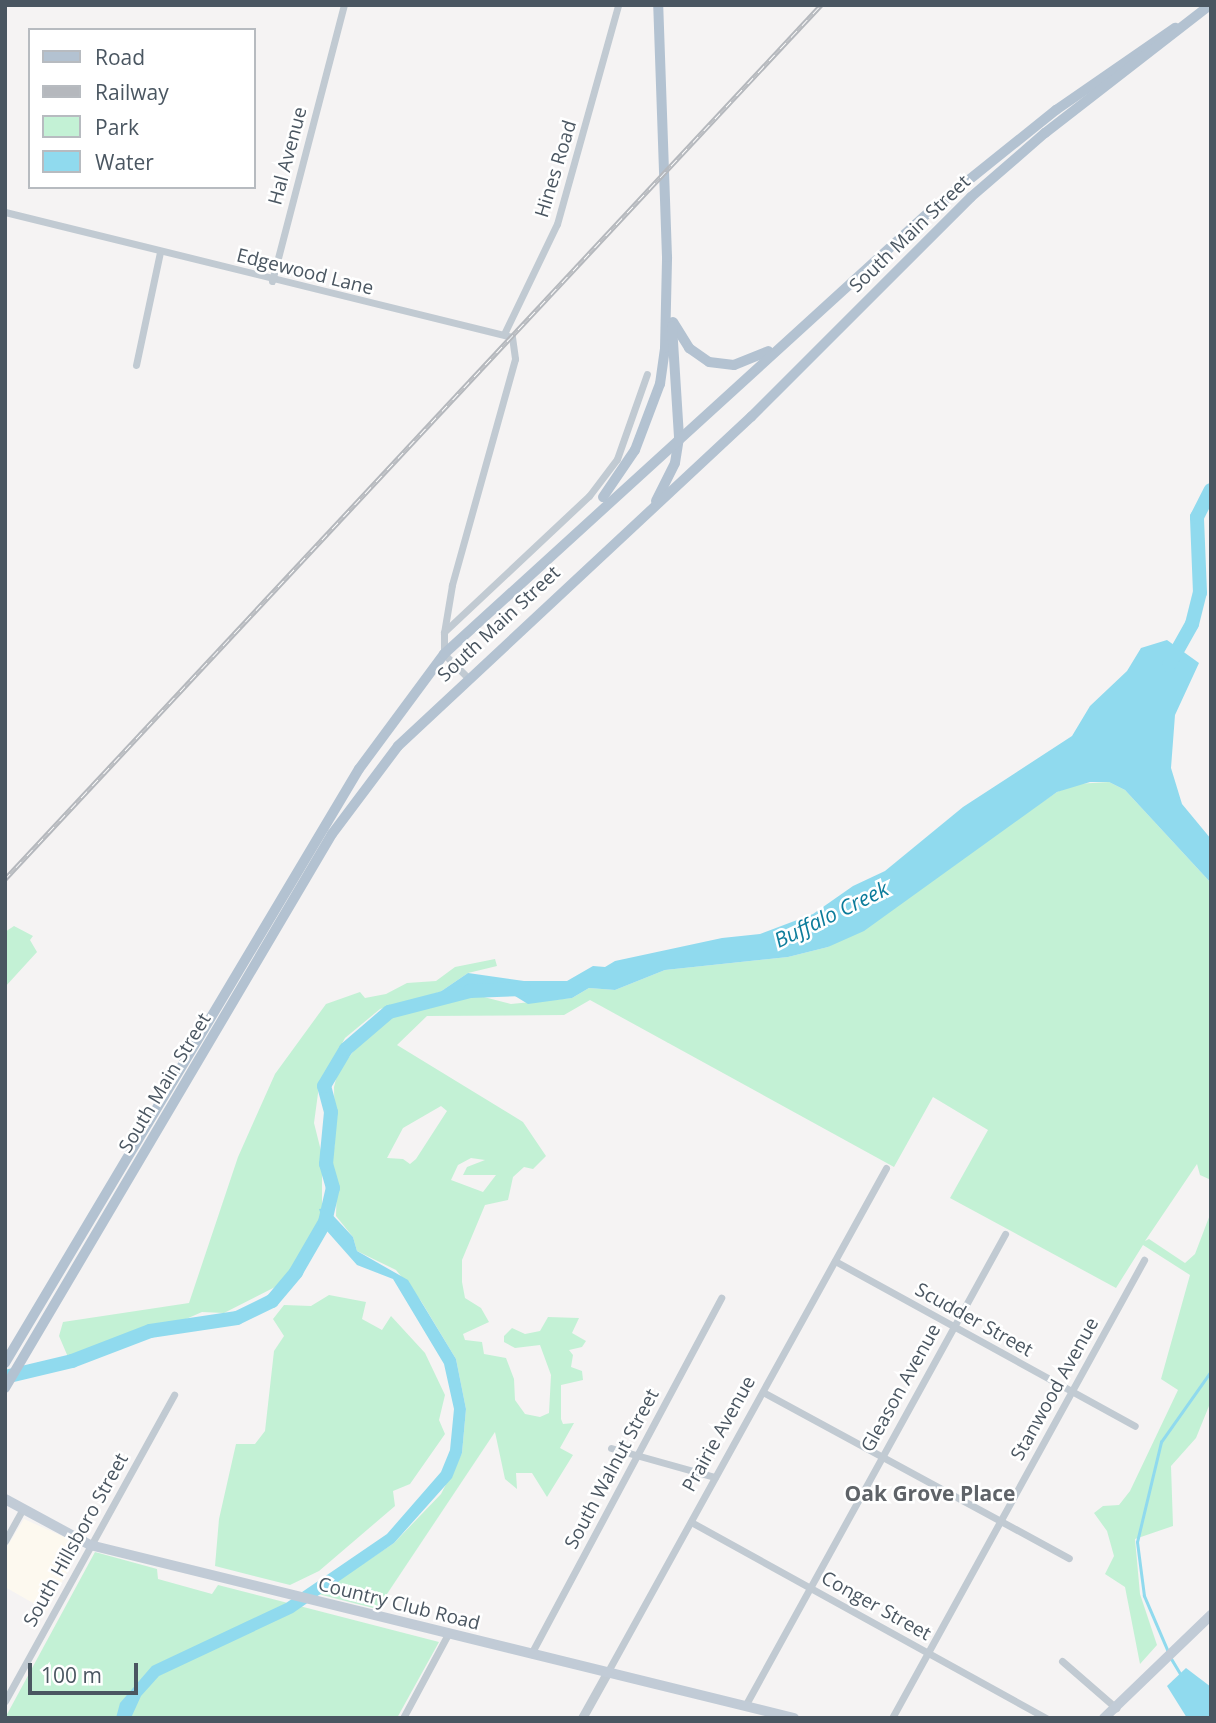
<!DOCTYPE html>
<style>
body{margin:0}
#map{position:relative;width:1216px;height:1723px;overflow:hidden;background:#f5f3f3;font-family:"Open Sans",sans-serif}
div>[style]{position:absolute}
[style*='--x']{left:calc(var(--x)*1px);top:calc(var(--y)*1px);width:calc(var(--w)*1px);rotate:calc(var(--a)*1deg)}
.commercial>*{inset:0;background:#fdf9ef}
.green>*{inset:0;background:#c3f1d5}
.water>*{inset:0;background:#90daee}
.stream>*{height:2.5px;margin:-1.25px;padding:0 1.25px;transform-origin:1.25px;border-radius:1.25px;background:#90daee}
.river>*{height:14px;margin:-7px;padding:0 7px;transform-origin:7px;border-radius:7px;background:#90daee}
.minor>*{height:7px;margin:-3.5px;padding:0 3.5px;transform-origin:3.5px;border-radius:3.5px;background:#c1cad2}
.tertiary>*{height:9px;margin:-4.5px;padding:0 4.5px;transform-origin:4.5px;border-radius:4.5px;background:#c1cad2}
.secondary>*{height:10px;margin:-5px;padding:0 5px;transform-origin:5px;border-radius:5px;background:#c1cbd6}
.primary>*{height:10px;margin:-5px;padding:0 5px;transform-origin:5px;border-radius:5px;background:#b3c2d1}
.rail>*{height:5px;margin-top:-2.5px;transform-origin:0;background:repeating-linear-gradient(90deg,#fff 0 8px,#b5b8bd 0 16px);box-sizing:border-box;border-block:2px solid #b5b8bd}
span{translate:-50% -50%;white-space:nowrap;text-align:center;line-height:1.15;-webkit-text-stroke:5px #fff;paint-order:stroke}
.street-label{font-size:19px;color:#4a5661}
.water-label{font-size:21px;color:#0c7c9b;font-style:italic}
.neighbourhood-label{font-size:21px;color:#5f6368;font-weight:700}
.frame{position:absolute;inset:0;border:7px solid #4a5661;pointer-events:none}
.legend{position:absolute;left:28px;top:28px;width:228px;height:161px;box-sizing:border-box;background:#fff;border:2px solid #b7bbc0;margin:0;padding:9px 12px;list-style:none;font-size:21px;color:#4a5661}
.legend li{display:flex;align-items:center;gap:14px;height:35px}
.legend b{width:35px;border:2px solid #b7bbc0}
.scale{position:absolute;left:28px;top:1663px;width:110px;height:32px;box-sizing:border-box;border:4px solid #4a5661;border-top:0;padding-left:9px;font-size:21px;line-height:24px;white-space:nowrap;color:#4a5661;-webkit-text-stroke:5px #fff;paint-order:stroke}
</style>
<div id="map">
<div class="commercial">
<div style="clip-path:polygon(24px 1519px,73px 1541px,79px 1549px,47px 1611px,5px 1587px,5px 1550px)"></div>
</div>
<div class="green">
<div style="clip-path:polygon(evenodd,1109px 782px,1125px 790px,1211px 883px,1211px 1180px,1200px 1175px,1197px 1164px,1145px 1241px,1149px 1239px,1185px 1263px,1195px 1254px,1211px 1212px,1211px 1401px,1196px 1438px,1171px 1466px,1173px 1526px,1135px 1539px,1140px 1594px,1157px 1645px,1140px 1664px,1125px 1587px,1105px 1574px,1114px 1556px,1107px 1531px,1094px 1513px,1103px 1506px,1119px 1505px,1130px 1491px,1178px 1390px,1161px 1379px,1190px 1275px,1143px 1245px,1116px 1288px,950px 1198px,988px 1130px,933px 1097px,894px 1167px,590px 1000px,564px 1015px,427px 1016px,397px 1045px,523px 1122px,546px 1156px,533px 1169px,524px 1167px,513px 1177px,508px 1200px,485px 1205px,462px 1260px,462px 1282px,465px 1298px,481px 1308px,489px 1322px,463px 1334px,465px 1340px,482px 1342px,484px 1354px,506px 1358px,514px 1379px,515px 1400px,525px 1414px,540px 1417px,549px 1413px,551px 1375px,540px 1345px,515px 1348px,504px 1342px,504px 1336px,512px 1328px,525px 1334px,540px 1331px,548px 1317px,579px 1318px,572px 1333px,586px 1341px,582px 1347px,569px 1350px,573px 1355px,571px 1367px,582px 1371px,583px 1380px,561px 1385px,561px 1419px,563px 1424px,574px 1423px,560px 1448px,573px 1455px,547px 1497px,532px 1473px,516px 1473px,517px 1489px,505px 1479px,495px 1432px,377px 1609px,318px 1594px,394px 1543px,441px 1494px,462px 1453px,466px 1409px,456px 1359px,421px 1301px,396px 1270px,357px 1251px,353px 1237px,336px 1216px,337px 1181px,331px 1160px,335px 1144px,334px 1087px,338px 1071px,368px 1033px,392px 1017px,459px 999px,480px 996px,511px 1004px,572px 998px,589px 988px,615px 990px,665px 970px,788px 957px,828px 947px,1057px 792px,1076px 784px,1109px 782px,441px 1106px,447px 1111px,416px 1159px,410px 1164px,403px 1159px,387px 1158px,403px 1128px,441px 1106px,1109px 782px,471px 1158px,485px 1160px,467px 1167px,463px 1175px,496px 1175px,483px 1192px,451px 1180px,458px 1165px,471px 1158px)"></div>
<div style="clip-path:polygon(14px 926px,33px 936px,30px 940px,37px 952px,5px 987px,5px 932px)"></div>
<div style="clip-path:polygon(495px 959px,497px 966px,468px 973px,440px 992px,380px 1009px,345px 1038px,319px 1086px,314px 1123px,322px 1155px,322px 1217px,283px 1283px,224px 1313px,202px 1312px,177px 1323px,164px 1322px,68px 1357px,59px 1336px,63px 1322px,189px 1303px,238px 1157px,275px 1074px,326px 1004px,360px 992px,365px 998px,386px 994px,407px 983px,436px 981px,455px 967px)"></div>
<div style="clip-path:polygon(329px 1295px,366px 1302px,362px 1319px,382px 1330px,391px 1316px,425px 1353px,445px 1395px,439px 1420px,445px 1434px,410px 1484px,393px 1491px,395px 1506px,319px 1571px,290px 1585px,215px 1566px,219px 1519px,236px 1444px,255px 1444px,265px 1431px,274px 1351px,284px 1336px,273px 1319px,284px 1305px,311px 1306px)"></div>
<div style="clip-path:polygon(95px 1552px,157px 1569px,158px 1579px,212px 1594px,218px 1585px,439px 1642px,397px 1718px,5px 1718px)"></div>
</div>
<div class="water">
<div style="clip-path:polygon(1167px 640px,1199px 663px,1175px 715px,1171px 768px,1182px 804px,1211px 839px,1211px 883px,1125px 790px,1109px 782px,1090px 782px,1057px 792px,864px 931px,828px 947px,788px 957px,665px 970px,615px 990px,589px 988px,572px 998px,528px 1004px,500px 987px,446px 1002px,440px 992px,468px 973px,524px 981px,567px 981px,593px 966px,605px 967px,615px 961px,722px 938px,760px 934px,813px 914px,853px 886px,885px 871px,963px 807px,1072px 736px,1090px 706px,1127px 671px,1141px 648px)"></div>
<div style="clip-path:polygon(326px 1208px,353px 1237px,357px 1251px,408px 1280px,456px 1359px,466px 1409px,462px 1453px,452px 1478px,394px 1543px,293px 1613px,159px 1676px,141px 1696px,131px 1718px,116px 1718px,120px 1703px,152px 1666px,286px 1603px,387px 1534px,441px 1472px,450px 1450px,454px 1409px,444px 1364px,393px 1279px,357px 1265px,326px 1230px,319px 1209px)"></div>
<div style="clip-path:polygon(1186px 1668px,1211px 1687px,1211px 1718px,1187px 1718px,1167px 1686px)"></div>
</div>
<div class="stream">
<div style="--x:1168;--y:1652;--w:61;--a:-113.2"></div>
<div style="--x:1144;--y:1596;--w:54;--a:-97.4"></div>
<div style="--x:1137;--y:1542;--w:103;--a:-76.5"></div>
<div style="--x:1161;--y:1442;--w:87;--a:-54.8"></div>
<div style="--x:1171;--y:1658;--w:21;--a:59"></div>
</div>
<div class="river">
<div style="--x:1169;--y:665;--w:47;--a:-60.7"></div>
<div style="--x:1192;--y:624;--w:32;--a:-76"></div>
<div style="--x:1200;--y:593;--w:76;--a:-92.3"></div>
<div style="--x:1197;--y:517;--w:30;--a:-63"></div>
<div style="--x:5;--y:1377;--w:69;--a:-13.4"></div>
<div style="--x:72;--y:1361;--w:84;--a:-21"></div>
<div style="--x:150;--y:1331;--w:88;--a:-8.5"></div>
<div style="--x:237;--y:1318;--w:39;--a:-26"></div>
<div style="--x:272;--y:1301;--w:38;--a:-50"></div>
<div style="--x:296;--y:1272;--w:58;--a:-59.9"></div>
<div style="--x:325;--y:1222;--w:35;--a:-77"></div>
<div style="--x:333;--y:1188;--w:25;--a:-106"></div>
<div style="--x:326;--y:1164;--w:52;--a:-84.5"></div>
<div style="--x:331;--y:1112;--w:27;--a:-105"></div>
<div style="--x:324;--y:1086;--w:43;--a:-59.3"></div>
<div style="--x:346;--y:1049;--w:57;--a:-40.7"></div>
<div style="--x:389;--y:1012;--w:84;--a:-14.5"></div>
<div style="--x:470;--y:991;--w:54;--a:-2.1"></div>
</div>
<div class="minor">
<div style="--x:5;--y:212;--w:522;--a:13.85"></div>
<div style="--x:512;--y:337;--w:22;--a:82"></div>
<div style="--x:515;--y:359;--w:235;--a:105.6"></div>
<div style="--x:452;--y:585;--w:49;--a:99.5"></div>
<div style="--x:444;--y:633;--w:21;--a:90"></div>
<div style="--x:444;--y:654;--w:33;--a:45"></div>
<div style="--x:272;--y:281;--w:285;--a:-75.4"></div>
<div style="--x:504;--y:334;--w:122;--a:-64.3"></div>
<div style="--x:557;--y:224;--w:227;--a:-74.4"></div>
<div style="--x:136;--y:365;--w:116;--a:-78"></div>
<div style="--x:444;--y:632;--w:199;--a:-43.2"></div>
<div style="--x:589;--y:496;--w:46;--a:-52.9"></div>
<div style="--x:617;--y:459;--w:90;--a:-70.6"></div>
<div style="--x:835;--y:1261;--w:342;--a:28.8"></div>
<div style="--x:763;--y:1392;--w:348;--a:28.5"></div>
<div style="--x:611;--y:1448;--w:108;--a:15.6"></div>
<div style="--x:691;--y:1522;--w:406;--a:28.9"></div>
<div style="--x:5;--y:1541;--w:37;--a:-61"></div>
<div style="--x:531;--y:1654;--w:404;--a:-61.9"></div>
<div style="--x:1062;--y:1661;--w:72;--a:41"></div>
<div style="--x:607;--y:1673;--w:577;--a:-61.08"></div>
<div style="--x:5;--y:1701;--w:350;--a:-61.1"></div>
<div style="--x:745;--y:1706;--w:539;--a:-61.15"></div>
<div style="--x:403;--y:1718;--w:95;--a:-61.8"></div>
<div style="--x:892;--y:1718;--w:523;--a:-61.18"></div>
</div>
<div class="tertiary">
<div style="--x:582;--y:1718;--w:51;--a:-60.9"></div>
</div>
<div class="secondary">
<div style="--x:5;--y:1499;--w:97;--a:28.4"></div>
<div style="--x:90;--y:1545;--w:725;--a:13.81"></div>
<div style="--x:1104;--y:1718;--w:149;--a:-43.9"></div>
</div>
<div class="primary">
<div style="--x:673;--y:322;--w:31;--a:58"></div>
<div style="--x:689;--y:348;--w:24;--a:35"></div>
<div style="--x:709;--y:362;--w:25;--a:7"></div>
<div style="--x:734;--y:365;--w:37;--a:-22"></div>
<div style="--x:603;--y:497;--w:57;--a:-55.8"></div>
<div style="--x:635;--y:450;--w:71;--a:-69.3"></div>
<div style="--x:660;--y:384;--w:36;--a:-82"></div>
<div style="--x:665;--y:348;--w:91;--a:-88.7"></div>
<div style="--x:667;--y:257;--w:252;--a:-92"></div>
<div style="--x:656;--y:501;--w:42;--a:-63.4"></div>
<div style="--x:675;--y:463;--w:26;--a:-81"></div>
<div style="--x:679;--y:437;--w:111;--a:-93.6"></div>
<div style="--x:5;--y:1363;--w:691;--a:-59.21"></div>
<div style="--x:359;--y:769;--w:143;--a:-53.5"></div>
<div style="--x:444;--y:654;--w:656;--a:-42.34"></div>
<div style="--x:929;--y:212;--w:163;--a:-38.8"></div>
<div style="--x:1056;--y:110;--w:145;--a:-34.6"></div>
<div style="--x:5;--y:1388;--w:643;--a:-59.45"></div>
<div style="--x:332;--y:834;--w:110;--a:-53.1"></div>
<div style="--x:398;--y:746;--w:483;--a:-43"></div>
<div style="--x:751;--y:417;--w:311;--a:-45"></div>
<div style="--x:971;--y:197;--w:98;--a:-40.9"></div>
<div style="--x:1045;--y:133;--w:209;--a:-37.8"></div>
</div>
<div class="rail">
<div style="--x:5;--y:879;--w:1196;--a:-46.97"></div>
</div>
<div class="street-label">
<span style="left:288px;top:156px;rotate:-75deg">Hal Avenue</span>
<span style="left:556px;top:169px;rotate:-73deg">Hines Road</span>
<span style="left:910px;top:234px;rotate:-44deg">South Main Street</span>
<span style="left:305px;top:272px;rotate:14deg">Edgewood Lane</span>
<span style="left:499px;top:624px;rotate:-43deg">South Main Street</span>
<span style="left:165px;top:1083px;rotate:-59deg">South Main Street</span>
<span style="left:974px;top:1320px;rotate:29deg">Scudder Street</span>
<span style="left:901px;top:1388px;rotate:-61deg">Gleason Avenue</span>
<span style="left:1055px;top:1389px;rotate:-61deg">Stanwood Avenue</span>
<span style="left:719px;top:1434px;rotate:-61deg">Prairie Avenue</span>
<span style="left:612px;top:1469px;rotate:-62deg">South Walnut Street</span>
<span style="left:76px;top:1540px;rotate:-61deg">South Hillsboro Street</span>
<span style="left:399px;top:1604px;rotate:14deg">Country Club Road</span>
<span style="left:876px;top:1606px;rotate:29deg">Conger Street</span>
</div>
<div class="water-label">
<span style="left:831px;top:914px;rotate:-26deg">Buffalo Creek</span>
</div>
<div class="neighbourhood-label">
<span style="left:930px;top:1493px">Oak Grove Place</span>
</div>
<div class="frame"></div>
<ul class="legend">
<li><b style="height:9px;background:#b3c2d1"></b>Road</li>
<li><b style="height:9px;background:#b5b8bd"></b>Railway</li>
<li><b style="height:19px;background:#c3f1d5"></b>Park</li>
<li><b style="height:19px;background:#90daee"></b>Water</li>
</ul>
<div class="scale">100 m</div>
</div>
